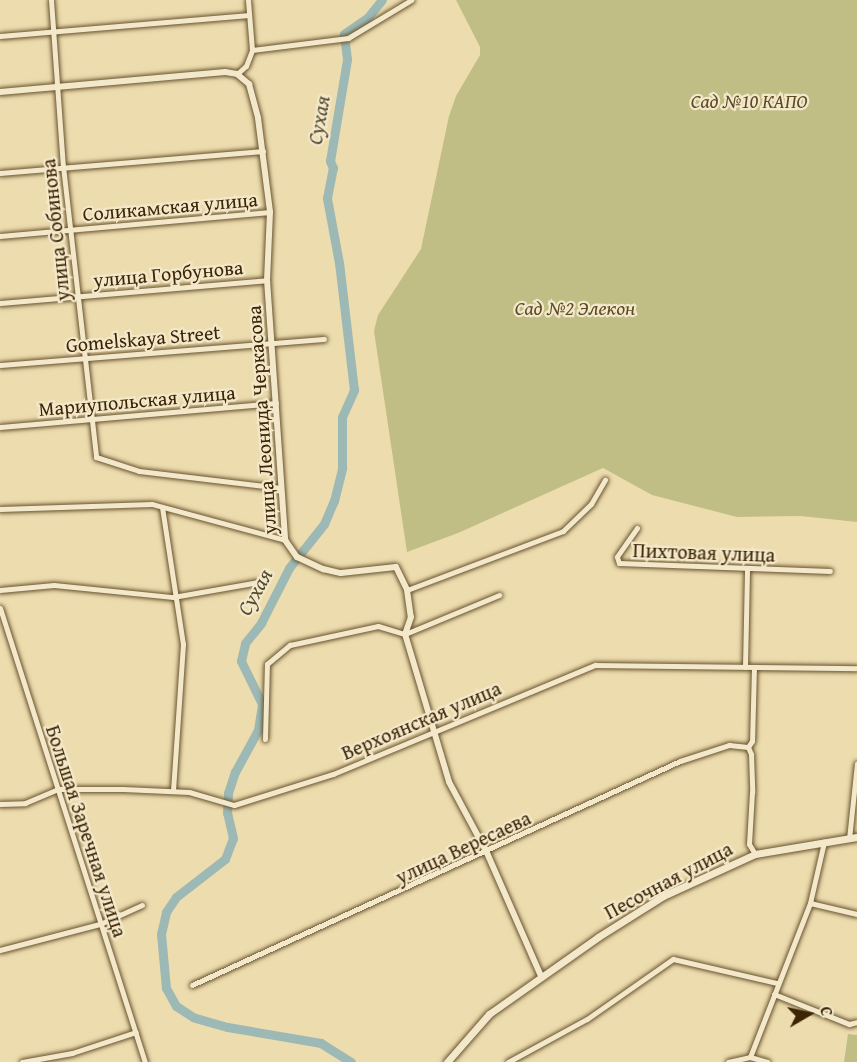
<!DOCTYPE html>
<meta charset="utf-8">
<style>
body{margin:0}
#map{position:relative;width:857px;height:1062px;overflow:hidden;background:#eddcae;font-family:"Gentium Book Plus",serif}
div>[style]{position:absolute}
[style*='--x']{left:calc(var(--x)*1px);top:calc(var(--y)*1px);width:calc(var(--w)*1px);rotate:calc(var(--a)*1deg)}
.green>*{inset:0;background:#c0be85}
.river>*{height:9px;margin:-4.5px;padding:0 4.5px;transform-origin:4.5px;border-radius:4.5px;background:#9db9b5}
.roads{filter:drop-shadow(0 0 2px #68532f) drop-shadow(0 0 2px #68532f)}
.minor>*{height:5px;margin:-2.5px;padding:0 2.5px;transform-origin:2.5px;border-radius:2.5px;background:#f3e8ca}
.tertiary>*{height:6px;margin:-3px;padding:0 3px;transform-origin:3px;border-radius:3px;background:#f3e8ca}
.secondary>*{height:7px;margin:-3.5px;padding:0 3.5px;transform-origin:3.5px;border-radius:3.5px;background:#f3e8ca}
span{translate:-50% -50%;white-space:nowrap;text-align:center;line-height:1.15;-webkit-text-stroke:4.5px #f3e8ca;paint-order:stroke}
.park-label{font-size:20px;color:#5c4b25;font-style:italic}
.street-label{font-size:20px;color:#3b2505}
.water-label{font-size:21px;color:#544a31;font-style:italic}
.north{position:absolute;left:779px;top:984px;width:60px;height:60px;-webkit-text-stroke:4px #f3e8ca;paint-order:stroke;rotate:81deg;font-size:16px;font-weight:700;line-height:24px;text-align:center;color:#3b2505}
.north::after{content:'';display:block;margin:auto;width:21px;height:27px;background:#3b2505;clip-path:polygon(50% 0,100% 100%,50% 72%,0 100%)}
</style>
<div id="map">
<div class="green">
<div style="clip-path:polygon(456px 0,857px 0,857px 522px,801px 516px,737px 517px,652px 495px,603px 468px,458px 533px,407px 552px,374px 331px,378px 315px,421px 249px,449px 116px,456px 96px,480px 55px,480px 47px)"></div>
<div style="clip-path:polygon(848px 1034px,857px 1035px,857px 1062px,844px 1062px)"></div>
</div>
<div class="river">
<div style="--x:351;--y:1062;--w:36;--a:-148"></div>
<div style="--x:321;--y:1043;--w:95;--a:-170.3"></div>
<div style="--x:227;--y:1027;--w:35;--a:-164"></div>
<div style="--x:193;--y:1017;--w:20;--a:-147"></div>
<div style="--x:176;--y:1006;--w:21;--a:-119"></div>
<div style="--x:166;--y:988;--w:54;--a:-95.3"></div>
<div style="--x:161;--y:934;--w:23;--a:-77"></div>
<div style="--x:166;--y:912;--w:18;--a:-56"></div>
<div style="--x:176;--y:897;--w:62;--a:-37.8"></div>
<div style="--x:225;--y:859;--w:22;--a:-69"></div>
<div style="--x:233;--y:838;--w:26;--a:-103"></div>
<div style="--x:227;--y:813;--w:20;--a:-87"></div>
<div style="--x:228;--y:793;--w:22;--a:-72"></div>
<div style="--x:235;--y:772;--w:48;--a:-61.3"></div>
<div style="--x:258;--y:730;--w:26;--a:-81"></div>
<div style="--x:262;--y:704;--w:48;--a:-116"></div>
<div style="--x:241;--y:661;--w:18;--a:-77"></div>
<div style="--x:245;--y:643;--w:26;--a:-51"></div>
<div style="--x:261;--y:623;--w:62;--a:-63"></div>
<div style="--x:289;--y:568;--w:56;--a:-51.5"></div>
<div style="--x:324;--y:524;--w:25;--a:-67"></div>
<div style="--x:334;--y:501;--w:34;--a:-76"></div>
<div style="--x:342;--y:468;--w:51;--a:-90"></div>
<div style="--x:342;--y:417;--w:30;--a:-66"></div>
<div style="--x:354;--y:390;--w:128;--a:-96.7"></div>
<div style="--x:339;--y:263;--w:66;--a:-100.5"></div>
<div style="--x:327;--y:198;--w:31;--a:-79"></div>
<div style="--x:333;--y:168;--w:8;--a:-113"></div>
<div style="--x:330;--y:161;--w:103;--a:-80.5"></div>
<div style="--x:347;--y:59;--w:25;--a:-97"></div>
<div style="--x:344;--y:34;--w:29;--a:-35"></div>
<div style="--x:368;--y:17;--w:22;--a:-51"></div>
</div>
<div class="roads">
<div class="minor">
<div style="--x:51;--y:0;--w:166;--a:85.9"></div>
<div style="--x:63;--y:166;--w:293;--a:83.5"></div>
<div style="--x:96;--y:457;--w:45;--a:18"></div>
<div style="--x:139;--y:471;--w:143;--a:6.8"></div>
<div style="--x:0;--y:36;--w:250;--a:-4.8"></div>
<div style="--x:252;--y:50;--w:97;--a:-7.1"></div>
<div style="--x:348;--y:38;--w:74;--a:-31.1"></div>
<div style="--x:237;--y:74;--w:12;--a:-42"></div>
<div style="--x:246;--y:66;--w:17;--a:-69"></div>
<div style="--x:252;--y:50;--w:50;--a:-94.6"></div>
<div style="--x:0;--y:173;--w:264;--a:-4.8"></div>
<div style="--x:0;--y:236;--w:271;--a:-5.1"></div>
<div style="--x:0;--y:303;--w:268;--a:-4.9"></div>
<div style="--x:0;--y:365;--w:325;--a:-4.6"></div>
<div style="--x:0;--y:427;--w:277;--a:-5"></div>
<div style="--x:162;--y:507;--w:139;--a:81.3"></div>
<div style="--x:183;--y:644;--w:147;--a:93.9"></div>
<div style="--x:0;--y:509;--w:152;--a:-1.9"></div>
<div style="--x:152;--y:504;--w:138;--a:15.1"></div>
<div style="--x:637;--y:528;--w:35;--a:125"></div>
<div style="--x:617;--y:557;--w:6;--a:72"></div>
<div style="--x:619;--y:563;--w:211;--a:2.2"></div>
<div style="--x:0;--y:590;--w:54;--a:-5.3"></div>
<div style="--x:54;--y:585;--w:120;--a:5.8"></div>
<div style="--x:173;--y:597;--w:87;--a:-9.9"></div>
<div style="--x:407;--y:590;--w:167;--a:-20.7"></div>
<div style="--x:563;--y:531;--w:39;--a:-44"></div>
<div style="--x:591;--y:504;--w:28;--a:-60"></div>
<div style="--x:0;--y:608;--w:477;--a:72.3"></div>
<div style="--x:745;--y:667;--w:98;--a:-88.8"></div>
<div style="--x:754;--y:667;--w:74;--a:91.5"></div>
<div style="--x:752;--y:741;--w:7;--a:124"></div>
<div style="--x:748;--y:747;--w:8;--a:67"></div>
<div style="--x:751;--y:754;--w:38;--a:88"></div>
<div style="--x:752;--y:792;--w:52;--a:93.3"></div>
<div style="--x:749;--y:844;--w:12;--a:59"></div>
<div style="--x:265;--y:739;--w:75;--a:-88.5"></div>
<div style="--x:267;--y:664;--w:30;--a:-40"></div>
<div style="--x:290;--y:645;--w:90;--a:-12.2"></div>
<div style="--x:378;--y:626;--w:28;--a:17"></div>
<div style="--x:405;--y:634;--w:102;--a:-22.5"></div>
<div style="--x:0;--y:804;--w:25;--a:-2"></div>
<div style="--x:25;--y:803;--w:36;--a:-23"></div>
<div style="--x:58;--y:789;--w:65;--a:0"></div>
<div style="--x:123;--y:789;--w:66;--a:2.6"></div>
<div style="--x:189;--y:792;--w:47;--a:16.1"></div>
<div style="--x:234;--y:805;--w:104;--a:-17.4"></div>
<div style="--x:333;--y:774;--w:284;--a:-22.6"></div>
<div style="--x:595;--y:665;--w:262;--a:0.7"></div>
<div style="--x:849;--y:839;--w:76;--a:-84"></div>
<div style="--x:810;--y:903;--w:48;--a:13.2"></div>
<div style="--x:0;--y:950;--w:103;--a:-14.6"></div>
<div style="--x:100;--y:924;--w:46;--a:-24.3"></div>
<div style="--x:192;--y:985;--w:537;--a:-24.66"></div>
<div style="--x:680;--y:761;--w:52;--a:-18.1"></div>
<div style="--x:729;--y:745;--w:19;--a:6"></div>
<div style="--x:774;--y:994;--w:81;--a:21.8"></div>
<div style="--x:849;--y:1024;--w:8;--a:-14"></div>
<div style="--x:750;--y:1057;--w:165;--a:-68.7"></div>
<div style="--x:810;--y:903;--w:63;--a:-77.1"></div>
<div style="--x:22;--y:1062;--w:51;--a:-10.2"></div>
<div style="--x:72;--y:1053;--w:67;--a:-18.2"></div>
<div style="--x:508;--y:1062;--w:90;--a:-28.6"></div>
<div style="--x:587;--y:1019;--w:105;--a:-34.9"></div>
<div style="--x:673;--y:959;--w:107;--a:13"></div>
<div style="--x:728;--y:1062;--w:23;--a:-13"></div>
<div style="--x:750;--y:1057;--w:18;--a:16"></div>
</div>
<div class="tertiary">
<div style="--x:0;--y:92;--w:226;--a:-5.1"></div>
<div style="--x:225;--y:72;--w:12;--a:9"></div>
<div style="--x:237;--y:74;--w:16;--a:40"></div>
<div style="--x:249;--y:84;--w:35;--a:75"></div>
<div style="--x:258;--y:118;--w:95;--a:82.7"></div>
<div style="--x:270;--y:212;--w:68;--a:92.5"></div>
<div style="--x:267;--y:280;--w:261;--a:86"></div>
<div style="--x:285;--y:540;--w:21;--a:55"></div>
<div style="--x:297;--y:557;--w:29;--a:25"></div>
<div style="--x:323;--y:569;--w:18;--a:13"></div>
<div style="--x:341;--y:573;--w:55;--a:-6.2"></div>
<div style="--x:396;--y:567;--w:25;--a:64"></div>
<div style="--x:407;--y:590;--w:27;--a:82"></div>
<div style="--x:411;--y:617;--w:18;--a:109"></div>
<div style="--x:405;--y:634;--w:154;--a:73.4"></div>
<div style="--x:449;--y:782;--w:81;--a:61.8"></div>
<div style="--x:487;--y:853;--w:134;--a:66.3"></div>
</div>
<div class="secondary">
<div style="--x:447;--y:1062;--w:64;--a:-48.8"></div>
<div style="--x:489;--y:1014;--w:133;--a:-35.2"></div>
<div style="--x:598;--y:937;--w:77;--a:-32.2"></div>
<div style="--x:663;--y:896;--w:101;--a:-24.5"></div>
<div style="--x:755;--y:854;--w:103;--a:-9.5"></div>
</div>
</div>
<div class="park-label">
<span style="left:749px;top:100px">Сад №10 КАПО</span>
<span style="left:575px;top:307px">Сад №2 Элекон</span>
</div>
<div class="street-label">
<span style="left:170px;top:206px;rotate:-5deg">Соликамская улица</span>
<span style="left:55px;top:230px;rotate:-96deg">улица Собинова</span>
<span style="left:168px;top:273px;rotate:-5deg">улица Горбунова</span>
<span style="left:143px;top:338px;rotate:-5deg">Gomelskaya Street</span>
<span style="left:137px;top:400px;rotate:-5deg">Мариупольская улица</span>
<span style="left:261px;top:420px;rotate:-94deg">улица Леонида Черкасова</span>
<span style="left:704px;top:552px;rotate:2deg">Пихтовая улица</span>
<span style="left:421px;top:720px;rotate:-23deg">Верхоянская улица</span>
<span style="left:87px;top:831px;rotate:72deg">Большая Заречная улица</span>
<span style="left:463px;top:847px;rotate:-25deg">улица Вересаева</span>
<span style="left:668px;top:880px;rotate:-28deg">Песочная улица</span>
</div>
<div class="water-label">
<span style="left:319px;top:120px;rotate:-80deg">Сухая</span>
<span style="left:255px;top:592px;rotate:-61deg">Сухая</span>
</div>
<div class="north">С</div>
</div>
